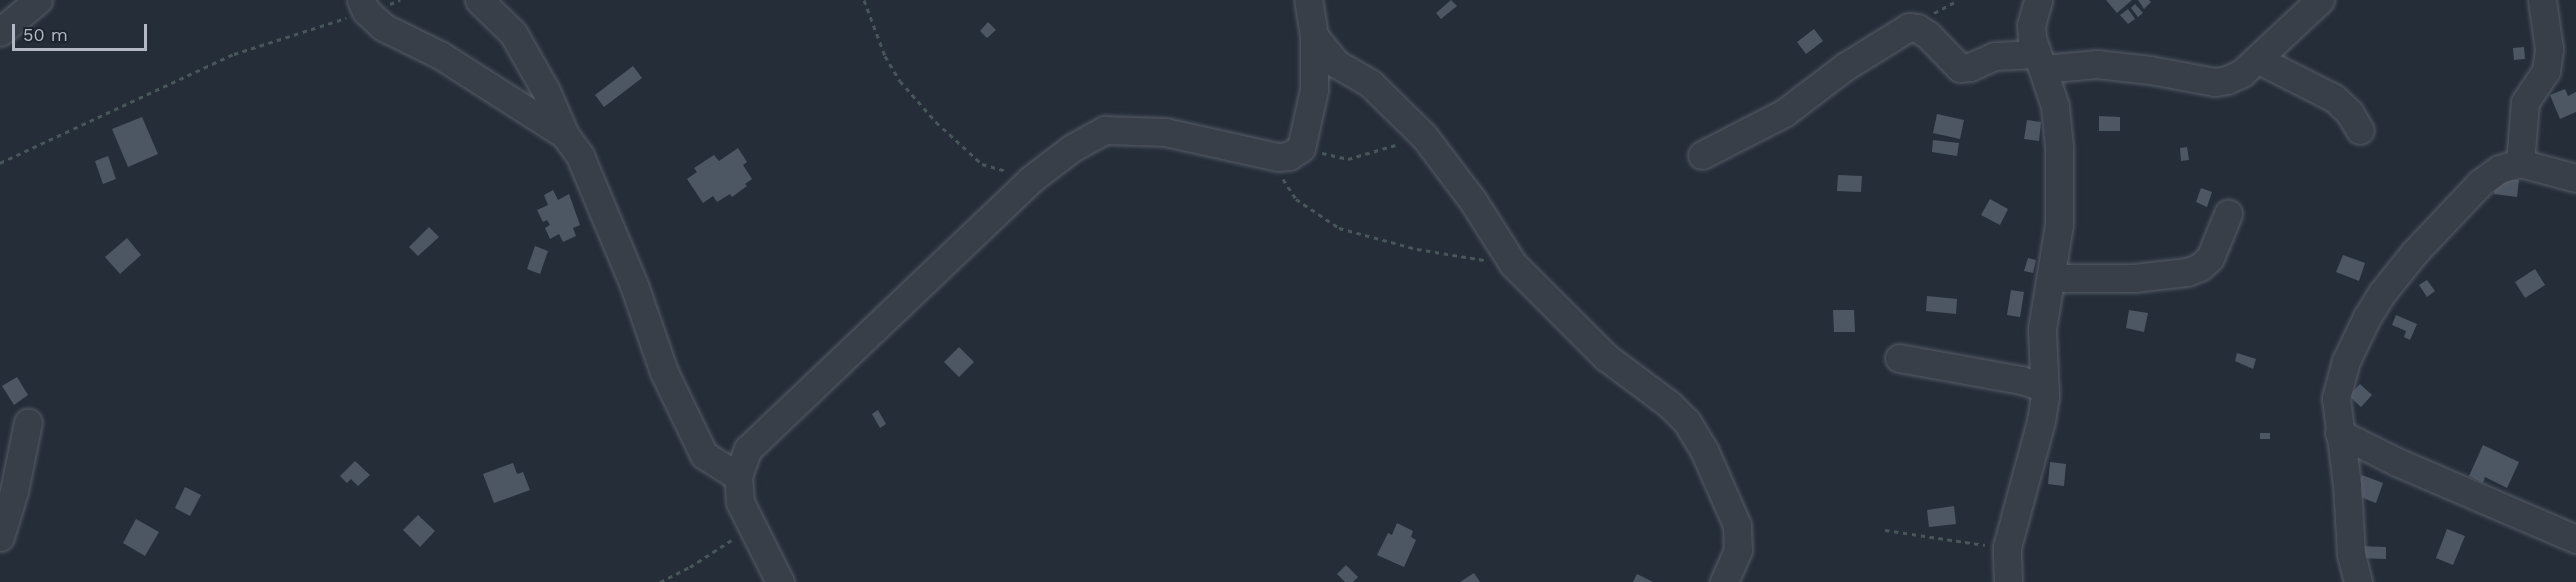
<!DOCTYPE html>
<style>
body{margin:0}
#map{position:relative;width:2576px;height:582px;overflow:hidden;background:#252d39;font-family:"Work Sans",sans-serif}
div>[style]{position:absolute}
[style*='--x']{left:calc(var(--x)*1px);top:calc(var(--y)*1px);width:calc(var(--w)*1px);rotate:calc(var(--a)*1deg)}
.building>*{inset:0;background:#4d5764}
.path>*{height:3px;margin-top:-1.5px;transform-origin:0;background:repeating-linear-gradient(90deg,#465659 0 4.5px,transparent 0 9px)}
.roads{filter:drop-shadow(0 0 2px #565d67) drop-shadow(0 0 2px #565d67)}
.minor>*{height:27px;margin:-13.5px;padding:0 13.5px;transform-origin:13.5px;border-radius:13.5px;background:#383f49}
span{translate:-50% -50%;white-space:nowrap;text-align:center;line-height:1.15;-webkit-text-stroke:5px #1d242e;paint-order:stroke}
.scale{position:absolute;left:12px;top:24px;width:135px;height:27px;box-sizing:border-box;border:3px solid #b3bac5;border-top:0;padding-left:8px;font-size:18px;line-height:21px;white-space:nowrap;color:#b3bac5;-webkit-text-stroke:4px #1d242e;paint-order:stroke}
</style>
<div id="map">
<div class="building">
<div style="clip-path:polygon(1451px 0,1457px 6px,1441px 19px,1436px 13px)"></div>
<div style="clip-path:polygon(2106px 0,2132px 0,2117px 13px)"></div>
<div style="clip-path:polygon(2138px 0,2149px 0,2151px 2px,2144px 9px)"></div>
<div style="clip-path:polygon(2135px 4px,2143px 13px,2138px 17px,2131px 8px)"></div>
<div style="clip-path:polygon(2128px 9px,2135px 19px,2128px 24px,2120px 15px)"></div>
<div style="clip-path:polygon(988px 22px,996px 30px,987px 38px,980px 31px)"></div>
<div style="clip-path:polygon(1814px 29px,1823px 41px,1806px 54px,1797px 42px)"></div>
<div style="clip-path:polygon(2524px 47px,2525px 59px,2514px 60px,2513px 48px)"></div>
<div style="clip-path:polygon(633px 66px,642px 78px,604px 107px,595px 95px)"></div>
<div style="clip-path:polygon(2565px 89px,2568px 96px,2576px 92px,2576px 112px,2560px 119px,2550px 95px)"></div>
<div style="clip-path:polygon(1937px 114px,1964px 120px,1960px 139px,1933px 133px)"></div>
<div style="clip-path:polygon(2099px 116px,2120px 117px,2120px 131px,2099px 131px)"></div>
<div style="clip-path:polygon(142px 117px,158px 154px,128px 167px,112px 129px)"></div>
<div style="clip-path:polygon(2027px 120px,2041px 122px,2039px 141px,2024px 139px)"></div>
<div style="clip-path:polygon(1933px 140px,1959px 143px,1957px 156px,1932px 152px)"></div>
<div style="clip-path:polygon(2187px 147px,2189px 160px,2181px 161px,2180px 148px)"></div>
<div style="clip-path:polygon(738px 148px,747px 162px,743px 165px,752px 179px,745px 184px,747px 186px,732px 197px,730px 194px,717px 202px,713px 196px,703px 203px,687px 179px,697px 172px,694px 168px,714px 155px,719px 161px)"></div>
<div style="clip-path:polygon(108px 156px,116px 179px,103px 184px,95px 161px)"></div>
<div style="clip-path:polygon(1838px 175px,1862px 176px,1861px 192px,1837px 191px)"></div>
<div style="clip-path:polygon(2496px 177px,2519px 180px,2517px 197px,2494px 194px)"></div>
<div style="clip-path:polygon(2201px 188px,2212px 192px,2207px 207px,2196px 202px)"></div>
<div style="clip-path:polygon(553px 190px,558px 200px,569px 194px,580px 225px,573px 228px,576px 236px,563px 242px,559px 234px,550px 239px,545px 228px,550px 225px,547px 220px,543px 222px,537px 210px,548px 205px,544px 195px)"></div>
<div style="clip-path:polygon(1990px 199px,2008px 209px,2000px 225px,1981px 215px)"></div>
<div style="clip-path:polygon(429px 227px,439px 237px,418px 256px,409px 247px)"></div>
<div style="clip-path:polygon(127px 238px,141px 255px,120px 274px,105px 257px)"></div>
<div style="clip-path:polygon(535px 246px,548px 251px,540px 274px,527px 269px)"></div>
<div style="clip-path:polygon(2343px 255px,2365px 263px,2359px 281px,2336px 272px)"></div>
<div style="clip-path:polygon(2028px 258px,2036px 260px,2033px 273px,2024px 271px)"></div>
<div style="clip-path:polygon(2535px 269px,2545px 285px,2525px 298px,2515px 282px)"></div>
<div style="clip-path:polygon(2427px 280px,2435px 291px,2427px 297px,2419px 285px)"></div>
<div style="clip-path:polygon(2011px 290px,2024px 292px,2020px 317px,2007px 315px)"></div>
<div style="clip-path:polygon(1927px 296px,1957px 299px,1956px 314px,1926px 311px)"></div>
<div style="clip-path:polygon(1833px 310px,1854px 310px,1855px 332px,1834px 332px)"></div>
<div style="clip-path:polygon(2129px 310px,2148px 313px,2144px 332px,2126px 328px)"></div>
<div style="clip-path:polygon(2396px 315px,2417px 324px,2410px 340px,2404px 337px,2406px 331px,2392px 325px)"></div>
<div style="clip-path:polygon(959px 347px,974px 362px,959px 377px,944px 362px)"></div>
<div style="clip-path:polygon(2237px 353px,2256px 359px,2253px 369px,2235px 361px)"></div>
<div style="clip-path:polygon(17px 377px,28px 395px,14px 405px,2px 386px)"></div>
<div style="clip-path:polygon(2360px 384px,2372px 395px,2361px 407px,2349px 396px)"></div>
<div style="clip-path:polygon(878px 410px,886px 424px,880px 428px,872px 414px)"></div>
<div style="clip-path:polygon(2260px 433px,2270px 433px,2270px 439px,2260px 439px)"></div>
<div style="clip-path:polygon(2483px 445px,2519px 462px,2507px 488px,2485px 477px,2483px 483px,2469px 476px)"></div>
<div style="clip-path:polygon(355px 461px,370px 475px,358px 486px,351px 479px,347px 483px,340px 476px)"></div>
<div style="clip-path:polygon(2050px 462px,2066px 464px,2064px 486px,2048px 484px)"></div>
<div style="clip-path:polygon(513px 463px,517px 474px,523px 472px,530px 490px,494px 503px,483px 474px)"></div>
<div style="clip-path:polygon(2362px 475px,2383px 483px,2376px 503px,2355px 495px)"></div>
<div style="clip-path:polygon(185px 487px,201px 495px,190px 516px,175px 508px)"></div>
<div style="clip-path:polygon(1954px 506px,1956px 524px,1929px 527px,1927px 510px)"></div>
<div style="clip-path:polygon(418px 515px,435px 531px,420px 547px,403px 530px)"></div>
<div style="clip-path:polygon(136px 519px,159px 532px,145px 556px,123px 543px)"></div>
<div style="clip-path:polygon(1397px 523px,1413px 531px,1411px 537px,1416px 540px,1404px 567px,1377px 555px,1388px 533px,1392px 535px)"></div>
<div style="clip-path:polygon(2447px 529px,2465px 536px,2453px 565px,2436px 558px)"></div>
<div style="clip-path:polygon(2359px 546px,2386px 547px,2386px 559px,2358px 558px)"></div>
<div style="clip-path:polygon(1346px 565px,1358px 577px,1353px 582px,1345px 582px,1337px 574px)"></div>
<div style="clip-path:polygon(1474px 573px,1480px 582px,1460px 582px)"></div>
<div style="clip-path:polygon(1637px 574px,1653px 582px,1633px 582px)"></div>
</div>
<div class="path">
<div style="--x:864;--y:0;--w:60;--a:69.4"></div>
<div style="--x:885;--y:56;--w:29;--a:59"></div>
<div style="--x:900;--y:81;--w:55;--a:48.7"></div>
<div style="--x:936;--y:122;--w:62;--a:42.4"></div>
<div style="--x:982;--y:164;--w:26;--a:16"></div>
<div style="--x:390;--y:4;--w:11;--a:-22"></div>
<div style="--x:1934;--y:13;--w:27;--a:-28"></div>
<div style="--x:1322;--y:153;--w:27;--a:13"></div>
<div style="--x:1348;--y:159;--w:53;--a:-16.4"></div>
<div style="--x:0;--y:163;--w:258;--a:-25"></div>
<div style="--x:234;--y:54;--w:118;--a:-17.8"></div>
<div style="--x:1283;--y:179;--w:24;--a:57"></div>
<div style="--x:1296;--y:199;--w:52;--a:34"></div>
<div style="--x:1339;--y:228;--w:81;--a:15.1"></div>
<div style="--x:1417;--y:249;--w:68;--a:9.3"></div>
<div style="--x:1885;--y:530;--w:101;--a:8.5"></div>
<div style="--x:660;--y:582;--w:34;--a:-27"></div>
<div style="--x:690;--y:567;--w:51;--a:-33.1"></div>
</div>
<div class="roads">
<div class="minor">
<div style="--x:361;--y:0;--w:12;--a:66"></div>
<div style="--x:366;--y:11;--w:23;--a:43"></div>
<div style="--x:383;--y:27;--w:64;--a:26.2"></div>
<div style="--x:440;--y:55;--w:148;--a:32.6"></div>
<div style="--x:565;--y:135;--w:26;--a:54"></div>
<div style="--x:580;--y:156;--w:140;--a:67.3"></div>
<div style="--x:634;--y:285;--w:92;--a:71"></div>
<div style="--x:664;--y:372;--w:92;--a:64.3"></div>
<div style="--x:704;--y:455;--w:40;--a:32"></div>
<div style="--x:479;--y:0;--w:47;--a:44.1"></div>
<div style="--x:513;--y:33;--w:67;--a:60.4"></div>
<div style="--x:546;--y:91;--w:48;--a:66.6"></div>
<div style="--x:0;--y:32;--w:50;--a:-40.1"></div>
<div style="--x:1314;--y:36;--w:36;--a:51"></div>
<div style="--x:1337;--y:64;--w:39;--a:30"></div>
<div style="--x:1371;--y:84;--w:74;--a:44.5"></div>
<div style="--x:1424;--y:136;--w:81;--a:53"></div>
<div style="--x:1473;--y:201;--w:75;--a:57.6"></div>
<div style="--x:1513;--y:264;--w:132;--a:45"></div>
<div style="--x:1606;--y:357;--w:79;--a:36.7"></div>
<div style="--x:1669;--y:404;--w:25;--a:45"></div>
<div style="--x:1687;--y:422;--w:33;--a:59"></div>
<div style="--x:1704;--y:450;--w:82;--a:66.3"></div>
<div style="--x:1737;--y:525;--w:25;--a:88"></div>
<div style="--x:1738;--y:550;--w:35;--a:114"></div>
<div style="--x:2257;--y:59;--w:86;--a:26.9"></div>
<div style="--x:2334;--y:98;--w:21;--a:43"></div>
<div style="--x:2349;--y:112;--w:21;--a:59"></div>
<div style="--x:2043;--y:69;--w:54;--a:-5.3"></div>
<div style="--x:2097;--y:64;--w:53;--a:6.5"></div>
<div style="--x:2150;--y:70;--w:66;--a:10.5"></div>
<div style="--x:2215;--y:82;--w:12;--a:-9"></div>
<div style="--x:2227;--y:80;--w:17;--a:-25"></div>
<div style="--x:2242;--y:73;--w:107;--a:-43.1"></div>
<div style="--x:1702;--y:155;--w:92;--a:-27.1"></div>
<div style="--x:1784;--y:113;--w:78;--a:-37.2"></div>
<div style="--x:1846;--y:66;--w:74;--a:-31.8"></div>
<div style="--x:1909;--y:27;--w:8;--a:7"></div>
<div style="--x:1917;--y:28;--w:13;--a:32"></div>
<div style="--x:1928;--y:35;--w:46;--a:45.9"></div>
<div style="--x:1960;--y:68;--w:10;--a:-6"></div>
<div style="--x:1970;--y:67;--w:27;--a:-24"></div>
<div style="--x:1995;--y:56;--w:41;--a:-2.8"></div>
<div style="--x:2520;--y:163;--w:61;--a:-85.3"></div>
<div style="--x:2525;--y:102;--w:37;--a:-56"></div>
<div style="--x:2546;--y:71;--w:22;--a:-82"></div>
<div style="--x:2549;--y:49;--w:49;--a:-98.1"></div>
<div style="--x:2052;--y:278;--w:82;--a:0"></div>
<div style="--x:2134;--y:278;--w:53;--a:-6.5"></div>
<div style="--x:2187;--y:272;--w:14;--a:-21"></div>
<div style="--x:2200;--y:267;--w:13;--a:-42"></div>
<div style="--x:2210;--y:258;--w:48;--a:-67.8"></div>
<div style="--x:1899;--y:358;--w:124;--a:10.2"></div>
<div style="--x:2021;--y:380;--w:25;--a:18"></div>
<div style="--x:2339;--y:433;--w:65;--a:26.6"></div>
<div style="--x:2397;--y:462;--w:195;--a:23.3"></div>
<div style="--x:0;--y:537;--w:48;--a:-73.1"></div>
<div style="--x:14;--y:491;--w:70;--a:-78.5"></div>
<div style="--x:780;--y:582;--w:89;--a:-116.6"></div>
<div style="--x:740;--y:502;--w:26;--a:-94"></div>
<div style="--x:738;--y:476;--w:29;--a:-70"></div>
<div style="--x:748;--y:449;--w:390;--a:-43.6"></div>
<div style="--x:1030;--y:180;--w:53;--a:-37.3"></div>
<div style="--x:1072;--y:148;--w:38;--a:-29"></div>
<div style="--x:1105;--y:130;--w:60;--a:1.9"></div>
<div style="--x:1165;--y:132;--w:116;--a:12.5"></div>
<div style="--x:1278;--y:157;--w:11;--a:-5"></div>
<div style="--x:1289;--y:156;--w:14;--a:-34"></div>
<div style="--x:1301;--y:148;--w:59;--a:-77.4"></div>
<div style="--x:1314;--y:90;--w:54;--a:-90"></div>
<div style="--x:1314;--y:36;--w:36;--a:-99"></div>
<div style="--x:2008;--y:582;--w:35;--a:-92"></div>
<div style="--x:2007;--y:547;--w:131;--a:-74.9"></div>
<div style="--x:2041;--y:421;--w:25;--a:-81"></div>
<div style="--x:2045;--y:396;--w:67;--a:-92.6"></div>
<div style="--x:2042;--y:329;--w:106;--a:-80.8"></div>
<div style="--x:2059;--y:224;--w:77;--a:-90"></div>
<div style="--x:2059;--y:147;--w:41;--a:-95.6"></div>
<div style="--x:2055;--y:106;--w:72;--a:-108.7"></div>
<div style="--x:2032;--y:38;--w:13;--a:-94"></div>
<div style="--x:2031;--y:25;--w:26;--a:-74"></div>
<div style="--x:2358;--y:582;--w:29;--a:-104"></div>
<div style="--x:2351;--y:554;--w:69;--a:-93.3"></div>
<div style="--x:2347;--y:485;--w:88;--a:-97.2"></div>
<div style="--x:2336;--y:398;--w:38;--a:-75"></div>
<div style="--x:2346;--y:361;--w:49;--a:-64.5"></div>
<div style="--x:2367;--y:317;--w:28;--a:-58"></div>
<div style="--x:2382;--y:293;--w:51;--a:-51.3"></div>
<div style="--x:2414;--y:253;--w:96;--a:-46.7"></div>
<div style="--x:2480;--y:183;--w:24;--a:-36"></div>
<div style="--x:2499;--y:169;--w:22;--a:-16"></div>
<div style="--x:2520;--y:163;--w:58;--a:15"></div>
</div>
</div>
<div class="scale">50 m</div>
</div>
